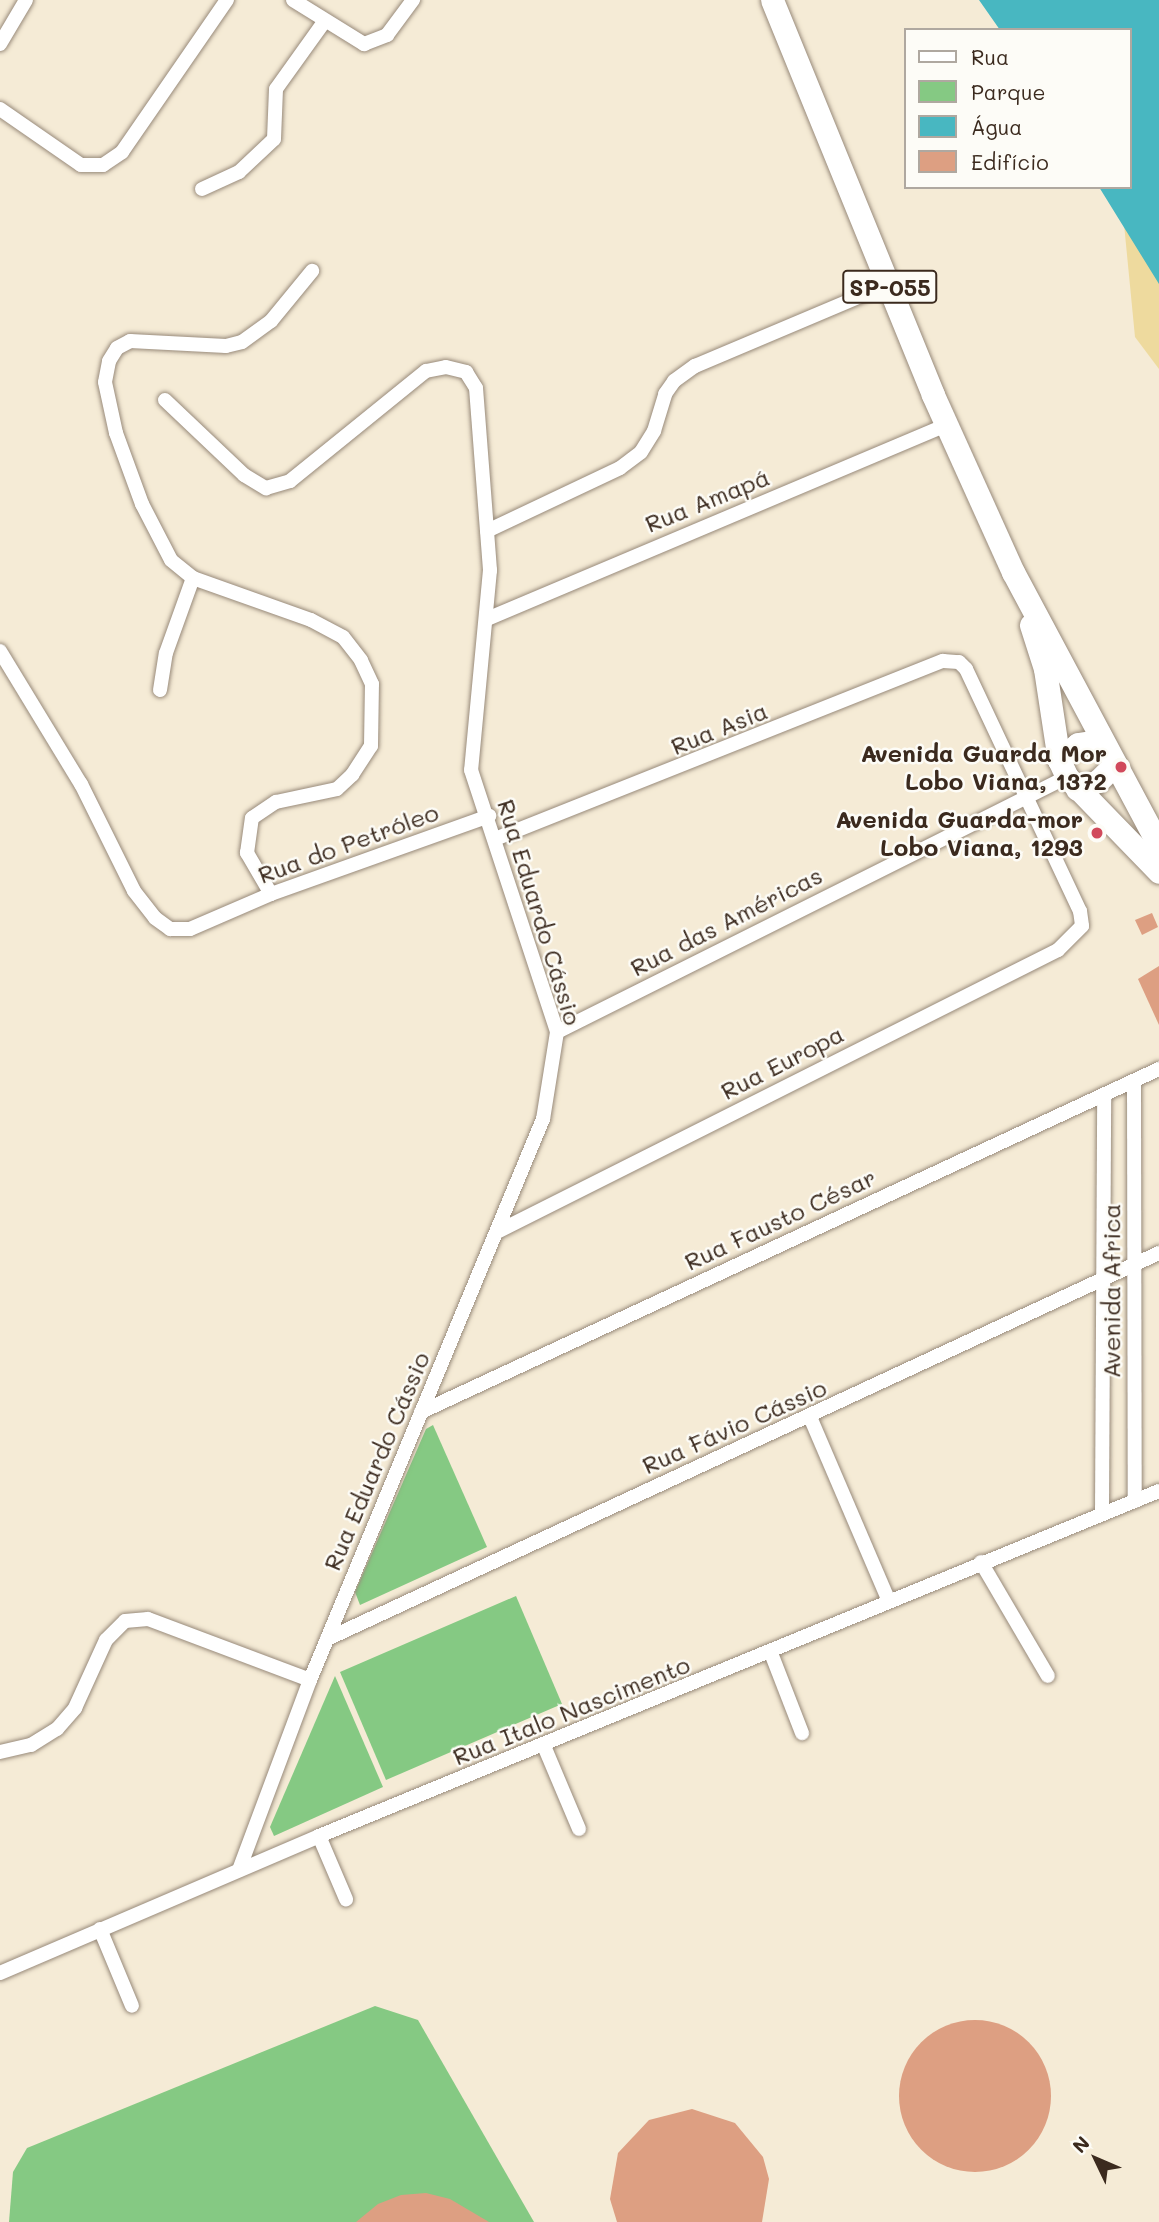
<!DOCTYPE html>
<meta charset="utf-8">
<style>
body{margin:0}
#map{position:relative;width:1159px;height:2222px;overflow:hidden;background:#f5ebd6;font-family:Mali,sans-serif}
div>[style]{position:absolute}
[style*='--x']{left:calc(var(--x)*1px);top:calc(var(--y)*1px);width:calc(var(--w)*1px);rotate:calc(var(--a)*1deg)}
.green>*{inset:0;background:#85c983}
.sand>*{inset:0;background:#eeda9e}
.water>*{inset:0;background:#48b7c1}
.building>*{inset:0;background:#dd9f82}
.round{border-radius:50%}
.roads{filter:drop-shadow(0 0 2px #988a7a) drop-shadow(0 0 2px #988a7a)}
.street>*{height:14px;margin:-7px;padding:0 7px;transform-origin:7px;border-radius:7px;background:#fff}
.primary>*{height:23px;margin:-11.5px;padding:0 11.5px;transform-origin:11.5px;border-radius:11.5px;background:#fff}
.dots>*{width:19px;height:19px;translate:-50% -50%;box-sizing:border-box;border:4px solid #fdfcf7;border-radius:50%}
span{translate:-50% -50%;white-space:nowrap;text-align:center;line-height:1.15;-webkit-text-stroke:5px #fdfcf7;paint-order:stroke}
.shield-label span{padding:2px 5px;background:#fdfcf7;border:2px solid;border-radius:5px;-webkit-text-stroke-width:0}
.shield-label{font-size:23px;color:#3b2a1e;font-weight:700}
.street-label{font-size:24px;color:#3b2a1e}
.poi-label{font-size:24px;color:#3b2a1e;font-weight:700}
.right{translate:-100% -50%;text-align:right}
.legend{position:absolute;left:904px;top:28px;width:228px;height:161px;box-sizing:border-box;background:#fdfcf7;border:2px solid #afa8a0;margin:0;padding:9px 12px;list-style:none;font-size:21px;color:#3b2a1e}
.legend li{display:flex;align-items:center;gap:14px;height:35px}
.legend b{width:35px;border:2px solid #afa8a0}
.north{position:absolute;left:1061px;top:2124px;width:70px;height:70px;-webkit-text-stroke:5px #fdfcf7;paint-order:stroke;rotate:314deg;font-size:19px;font-weight:700;line-height:28px;text-align:center;color:#3b2a1e}
.north::after{content:'';display:block;margin:auto;width:24px;height:32px;background:#3b2a1e;clip-path:polygon(50% 0,100% 100%,50% 72%,0 100%)}
</style>
<div id="map">
<div class="green">
<div style="clip-path:polygon(433px 1425px,487px 1547px,360px 1605px,355px 1592px,426px 1429px)"></div>
<div style="clip-path:polygon(516px 1596px,562px 1704px,386px 1780px,340px 1672px)"></div>
<div style="clip-path:polygon(335px 1676px,383px 1787px,274px 1836px,270px 1827px)"></div>
<div style="clip-path:polygon(375px 2006px,418px 2020px,534px 2222px,9px 2222px,13px 2172px,27px 2148px)"></div>
</div>
<div class="sand">
<div style="clip-path:polygon(1124px 224px,1159px 281px,1159px 369px,1135px 337px)"></div>
</div>
<div class="water">
<div style="clip-path:polygon(979px 0,1159px 0,1159px 284px,1099px 187px,1129px 187px,1129px 30px,1000px 30px)"></div>
</div>
<div class="building">
<div style="clip-path:polygon(1152px 913px,1158px 927px,1142px 935px,1135px 920px)"></div>
<div style="clip-path:polygon(1159px 966px,1159px 1025px,1138px 979px)"></div>
<div class="round" style="left:899px;top:2020px;width:152px;height:152px"></div>
<div style="clip-path:polygon(692px 2109px,735px 2123px,763px 2157px,769px 2179px,762px 2222px,617px 2222px,610px 2199px,618px 2153px,649px 2120px)"></div>
<div style="clip-path:polygon(426px 2193px,450px 2199px,489px 2222px,356px 2222px,378px 2204px,401px 2195px)"></div>
</div>
<div class="roads">
<div class="street">
<div style="--x:293;--y:0;--w:84;--a:31.8"></div>
<div style="--x:364;--y:44;--w:25;--a:-21"></div>
<div style="--x:387;--y:35;--w:44;--a:-53.4"></div>
<div style="--x:0;--y:44;--w:51;--a:-59.4"></div>
<div style="--x:0;--y:109;--w:98;--a:34.7"></div>
<div style="--x:81;--y:165;--w:22;--a:0"></div>
<div style="--x:103;--y:165;--w:23;--a:-34"></div>
<div style="--x:122;--y:152;--w:185;--a:-55.4"></div>
<div style="--x:202;--y:189;--w:41;--a:-24.7"></div>
<div style="--x:239;--y:172;--w:48;--a:-43.3"></div>
<div style="--x:274;--y:139;--w:50;--a:-87.7"></div>
<div style="--x:276;--y:89;--w:82;--a:-54.4"></div>
<div style="--x:165;--y:400;--w:109;--a:43.5"></div>
<div style="--x:244;--y:475;--w:26;--a:31"></div>
<div style="--x:266;--y:488;--w:25;--a:-16"></div>
<div style="--x:290;--y:481;--w:175;--a:-39"></div>
<div style="--x:426;--y:371;--w:20;--a:-11"></div>
<div style="--x:446;--y:367;--w:21;--a:14"></div>
<div style="--x:466;--y:372;--w:19;--a:58"></div>
<div style="--x:476;--y:388;--w:183;--a:85.6"></div>
<div style="--x:490;--y:570;--w:201;--a:95.4"></div>
<div style="--x:471;--y:770;--w:276;--a:71.8"></div>
<div style="--x:557;--y:1032;--w:88;--a:99.1"></div>
<div style="--x:543;--y:1119;--w:607;--a:112.55"></div>
<div style="--x:310;--y:1680;--w:203;--a:110.5"></div>
<div style="--x:487;--y:531;--w:147;--a:-25.3"></div>
<div style="--x:620;--y:468;--w:26;--a:-37"></div>
<div style="--x:641;--y:452;--w:25;--a:-58"></div>
<div style="--x:654;--y:431;--w:39;--a:-73"></div>
<div style="--x:665;--y:394;--w:16;--a:-55"></div>
<div style="--x:674;--y:381;--w:26;--a:-36"></div>
<div style="--x:695;--y:366;--w:211;--a:-22.9"></div>
<div style="--x:487;--y:619;--w:499;--a:-22.9"></div>
<div style="--x:0;--y:651;--w:156;--a:58.7"></div>
<div style="--x:81;--y:784;--w:119;--a:63.6"></div>
<div style="--x:134;--y:891;--w:34;--a:52"></div>
<div style="--x:155;--y:918;--w:19;--a:36"></div>
<div style="--x:170;--y:929;--w:20;--a:0"></div>
<div style="--x:190;--y:929;--w:88;--a:-23.4"></div>
<div style="--x:271;--y:894;--w:232;--a:-19.7"></div>
<div style="--x:160;--y:690;--w:37;--a:-81"></div>
<div style="--x:166;--y:653;--w:80;--a:-70.2"></div>
<div style="--x:495;--y:839;--w:482;--a:-21.7"></div>
<div style="--x:943;--y:661;--w:16;--a:4"></div>
<div style="--x:959;--y:662;--w:10;--a:45"></div>
<div style="--x:966;--y:669;--w:268;--a:64.8"></div>
<div style="--x:1080;--y:911;--w:15;--a:82"></div>
<div style="--x:1082;--y:926;--w:34;--a:135"></div>
<div style="--x:1058;--y:950;--w:628;--a:153.31"></div>
<div style="--x:271;--y:894;--w:48;--a:-120.3"></div>
<div style="--x:247;--y:853;--w:35;--a:-82"></div>
<div style="--x:252;--y:818;--w:29;--a:-34"></div>
<div style="--x:276;--y:802;--w:62;--a:-12"></div>
<div style="--x:337;--y:789;--w:21;--a:-43"></div>
<div style="--x:352;--y:775;--w:35;--a:-57"></div>
<div style="--x:371;--y:746;--w:62;--a:-89.1"></div>
<div style="--x:372;--y:684;--w:26;--a:-115"></div>
<div style="--x:361;--y:660;--w:29;--a:-128"></div>
<div style="--x:343;--y:637;--w:36;--a:-152"></div>
<div style="--x:311;--y:620;--w:125;--a:-160.4"></div>
<div style="--x:193;--y:578;--w:28;--a:-141"></div>
<div style="--x:171;--y:560;--w:63;--a:-117.4"></div>
<div style="--x:142;--y:504;--w:76;--a:-110.1"></div>
<div style="--x:116;--y:433;--w:52;--a:-102.2"></div>
<div style="--x:105;--y:382;--w:21;--a:-79"></div>
<div style="--x:109;--y:361;--w:15;--a:-58"></div>
<div style="--x:117;--y:348;--w:15;--a:-28"></div>
<div style="--x:130;--y:341;--w:96;--a:3"></div>
<div style="--x:226;--y:346;--w:16;--a:-14"></div>
<div style="--x:242;--y:342;--w:36;--a:-36"></div>
<div style="--x:271;--y:321;--w:65;--a:-50.6"></div>
<div style="--x:557;--y:1032;--w:570;--a:-26.57"></div>
<div style="--x:1134;--y:1082;--w:419;--a:89.9"></div>
<div style="--x:421;--y:1412;--w:814;--a:-24.93"></div>
<div style="--x:810;--y:1417;--w:200;--a:66.8"></div>
<div style="--x:1102;--y:1514;--w:419;--a:-89.7"></div>
<div style="--x:981;--y:1562;--w:132;--a:59.6"></div>
<div style="--x:327;--y:1639;--w:917;--a:-24.89"></div>
<div style="--x:771;--y:1653;--w:86;--a:68.8"></div>
<div style="--x:544;--y:1746;--w:90;--a:67.1"></div>
<div style="--x:0;--y:1752;--w:32;--a:-13"></div>
<div style="--x:31;--y:1745;--w:31;--a:-32"></div>
<div style="--x:57;--y:1729;--w:28;--a:-49"></div>
<div style="--x:75;--y:1708;--w:75;--a:-65.5"></div>
<div style="--x:106;--y:1640;--w:27;--a:-45"></div>
<div style="--x:125;--y:1621;--w:23;--a:-5"></div>
<div style="--x:148;--y:1619;--w:173;--a:20.6"></div>
<div style="--x:319;--y:1836;--w:69;--a:66.8"></div>
<div style="--x:100;--y:1929;--w:83;--a:67.4"></div>
<div style="--x:0;--y:1973;--w:347;--a:-23.2"></div>
<div style="--x:319;--y:1836;--w:908;--a:-22.33"></div>
</div>
<div class="primary">
<div style="--x:772;--y:0;--w:427;--a:67.8"></div>
<div style="--x:933;--y:395;--w:194;--a:65.7"></div>
<div style="--x:1013;--y:572;--w:310;--a:61.9"></div>
<div style="--x:1031;--y:625;--w:46;--a:72.3"></div>
<div style="--x:1045;--y:669;--w:92;--a:81.3"></div>
<div style="--x:1059;--y:760;--w:19;--a:65"></div>
<div style="--x:1067;--y:777;--w:132;--a:45.9"></div>
<div style="--x:1059;--y:760;--w:25;--a:-40"></div>
<div style="--x:1078;--y:744;--w:24;--a:-9"></div>
<div style="--x:1077;--y:789;--w:22;--a:-21"></div>
<div style="--x:1098;--y:781;--w:24;--a:-45"></div>
</div>
</div>
<div class="dots">
<div style="left:1121px;top:767px;background:#d1495b"></div>
<div style="left:1097px;top:833px;background:#d1495b"></div>
</div>
<div class="shield-label">
<span style="left:890px;top:287px">SP-055</span>
</div>
<div class="street-label">
<span style="left:707px;top:500px;rotate:-22deg">Rua Amapá</span>
<span style="left:719px;top:728px;rotate:-22deg">Rua Asia</span>
<span style="left:348px;top:843px;rotate:-20deg">Rua do Petróleo</span>
<span style="left:540px;top:912px;rotate:73deg">Rua Eduardo Cássio</span>
<span style="left:726px;top:921px;rotate:-27deg">Rua das Américas</span>
<span style="left:782px;top:1062px;rotate:-27deg">Rua Europa</span>
<span style="left:780px;top:1219px;rotate:-25deg">Rua Fausto César</span>
<span style="left:1111px;top:1291px;rotate:-90deg">Avenida Africa</span>
<span style="left:734px;top:1426px;rotate:-24deg">Rua Fávio Cássio</span>
<span style="left:376px;top:1461px;rotate:-67deg">Rua Eduardo Cássio</span>
<span style="left:571px;top:1710px;rotate:-22deg">Rua Italo Nascimento</span>
</div>
<div class="poi-label">
<span class="right" style="left:1107px;top:767px">Avenida Guarda Mor<br>Lobo Viana, 1372</span>
<span class="right" style="left:1083px;top:833px">Avenida Guarda-mor<br>Lobo Viana, 1293</span>
</div>
<ul class="legend">
<li><b style="height:9px;background:#fff"></b>Rua</li>
<li><b style="height:19px;background:#85c983"></b>Parque</li>
<li><b style="height:19px;background:#48b7c1"></b>Água</li>
<li><b style="height:19px;background:#dd9f82"></b>Edifício</li>
</ul>
<div class="north">N</div>
</div>
